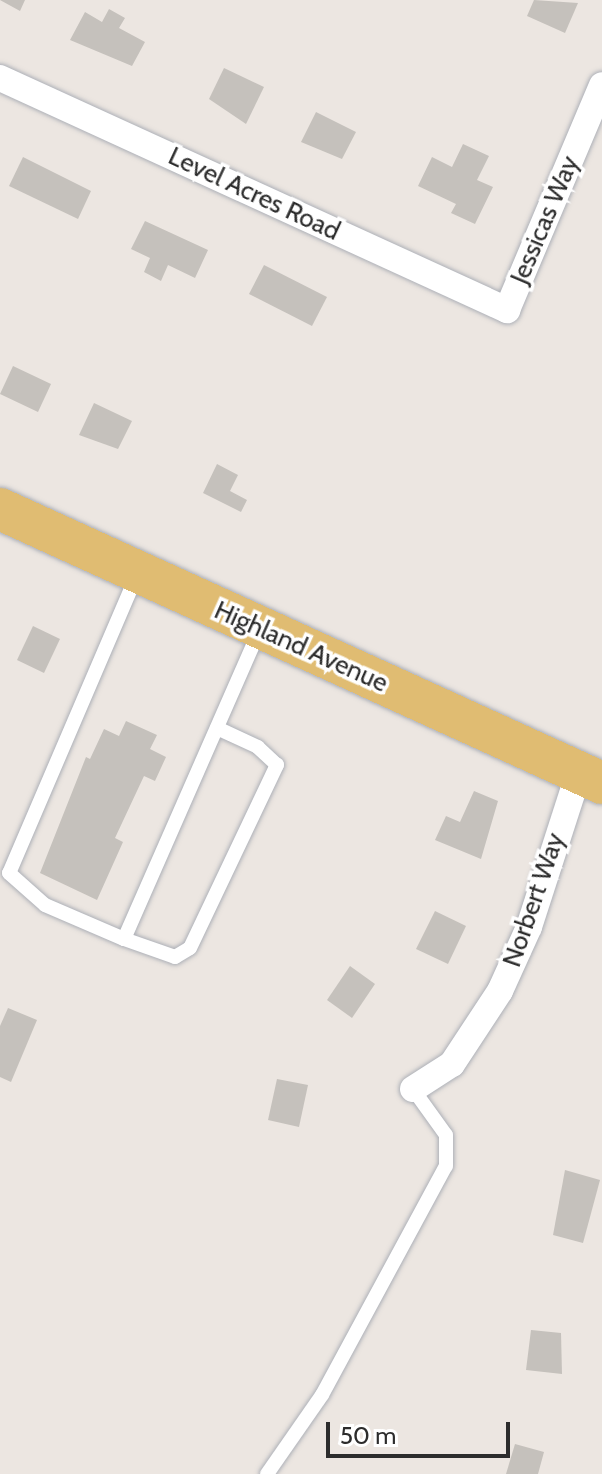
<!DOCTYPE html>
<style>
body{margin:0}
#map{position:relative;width:602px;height:1474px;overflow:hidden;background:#ece6e1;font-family:Cabin,sans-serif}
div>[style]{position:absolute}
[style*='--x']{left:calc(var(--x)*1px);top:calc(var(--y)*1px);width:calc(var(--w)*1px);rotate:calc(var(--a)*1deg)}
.building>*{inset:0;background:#c5c1bc}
.roads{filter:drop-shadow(0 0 2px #adb0b7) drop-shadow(0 0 2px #adb0b7)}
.lane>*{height:14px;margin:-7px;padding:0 7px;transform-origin:7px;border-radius:7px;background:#fff}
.street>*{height:26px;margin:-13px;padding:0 13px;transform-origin:13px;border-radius:13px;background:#fff}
.primary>*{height:42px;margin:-21px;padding:0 21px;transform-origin:21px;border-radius:21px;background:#e0bc72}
span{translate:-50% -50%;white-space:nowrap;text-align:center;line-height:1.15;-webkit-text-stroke:7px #fff;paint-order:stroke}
.street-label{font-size:26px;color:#2c2c2c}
.scale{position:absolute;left:326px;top:1422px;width:184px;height:36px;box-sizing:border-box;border:4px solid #2c2c2c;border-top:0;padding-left:10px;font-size:24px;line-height:28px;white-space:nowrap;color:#2c2c2c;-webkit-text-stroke:6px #fff;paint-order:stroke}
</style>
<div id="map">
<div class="building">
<div style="clip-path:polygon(0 0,25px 0,20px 11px)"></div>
<div style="clip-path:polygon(534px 0,578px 3px,565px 33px,527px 16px)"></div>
<div style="clip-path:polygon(109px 9px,125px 18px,119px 28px,145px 42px,132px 66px,70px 40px,85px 12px,102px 22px)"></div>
<div style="clip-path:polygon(224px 68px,264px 87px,246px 124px,209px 99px)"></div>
<div style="clip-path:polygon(316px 112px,356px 132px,342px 159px,301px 142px)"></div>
<div style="clip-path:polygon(463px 144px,489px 156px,477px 180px,493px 187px,475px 224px,451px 213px,456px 204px,418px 186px,432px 157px,452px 167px)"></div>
<div style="clip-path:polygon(23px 157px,91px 191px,78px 219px,9px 186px)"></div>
<div style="clip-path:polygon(145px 221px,208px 250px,195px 278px,168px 265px,161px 281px,144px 272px,150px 258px,131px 249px)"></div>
<div style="clip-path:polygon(264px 265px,327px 297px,312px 326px,249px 294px)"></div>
<div style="clip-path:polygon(13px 366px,51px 384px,38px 412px,0 394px)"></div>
<div style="clip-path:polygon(94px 403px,132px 421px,118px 449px,79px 435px)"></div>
<div style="clip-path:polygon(217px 464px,238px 475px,230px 491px,247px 500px,241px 512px,203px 493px)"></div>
<div style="clip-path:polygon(33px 626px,60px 639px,44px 673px,17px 660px)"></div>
<div style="clip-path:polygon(126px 721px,157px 735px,150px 749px,166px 757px,155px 781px,144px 776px,115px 838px,123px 842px,97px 900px,40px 873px,86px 757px,90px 759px,104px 729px,119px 736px)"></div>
<div style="clip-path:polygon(474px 791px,498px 801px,481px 859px,435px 840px,446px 816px,460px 822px)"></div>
<div style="clip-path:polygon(435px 911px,466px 926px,448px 964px,416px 949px)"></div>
<div style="clip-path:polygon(350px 966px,375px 984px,352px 1018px,327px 1000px)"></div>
<div style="clip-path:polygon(8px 1008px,37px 1020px,11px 1082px,0 1077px,0 1026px)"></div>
<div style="clip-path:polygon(277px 1079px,308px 1085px,299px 1127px,268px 1120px)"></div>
<div style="clip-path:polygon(565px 1170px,600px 1180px,583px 1243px,553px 1235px)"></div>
<div style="clip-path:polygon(531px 1330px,561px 1333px,562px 1374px,526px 1370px)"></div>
<div style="clip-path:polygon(515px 1444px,544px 1452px,538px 1474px,506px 1474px)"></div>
</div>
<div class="roads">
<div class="lane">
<div style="--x:136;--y:577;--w:322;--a:113.2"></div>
<div style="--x:9;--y:873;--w:48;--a:41.6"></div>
<div style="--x:45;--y:905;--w:86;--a:23.3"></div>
<div style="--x:124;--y:939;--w:335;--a:-66.3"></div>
<div style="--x:124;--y:939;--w:54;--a:19.4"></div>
<div style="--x:175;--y:957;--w:17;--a:-31"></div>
<div style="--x:190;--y:948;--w:203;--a:-64.6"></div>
<div style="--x:277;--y:765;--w:26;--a:-137"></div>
<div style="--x:258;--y:747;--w:45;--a:-155.1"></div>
<div style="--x:267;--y:1474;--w:96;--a:-55.2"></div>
<div style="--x:322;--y:1395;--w:260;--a:-61.6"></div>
<div style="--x:446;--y:1166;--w:31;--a:-90"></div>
<div style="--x:446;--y:1135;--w:57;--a:-125.7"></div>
</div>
<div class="street">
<div style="--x:0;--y:78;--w:558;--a:24.59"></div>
<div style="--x:507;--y:310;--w:244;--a:-67.1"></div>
<div style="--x:413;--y:1089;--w:46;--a:-32.7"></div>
<div style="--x:452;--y:1064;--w:87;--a:-56.7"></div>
<div style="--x:500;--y:991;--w:70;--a:-65.6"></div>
<div style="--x:529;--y:927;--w:163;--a:-72.1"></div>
</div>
<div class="primary">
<div style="--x:0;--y:509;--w:661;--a:24.47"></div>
</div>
</div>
<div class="street-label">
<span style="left:254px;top:194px;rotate:25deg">Level Acres Road</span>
<span style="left:545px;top:220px;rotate:-67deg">Jessicas Way</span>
<span style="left:301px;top:647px;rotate:24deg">Highland Avenue</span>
<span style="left:534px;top:900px;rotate:-71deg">Norbert Way</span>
</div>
<div class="scale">50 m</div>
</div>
